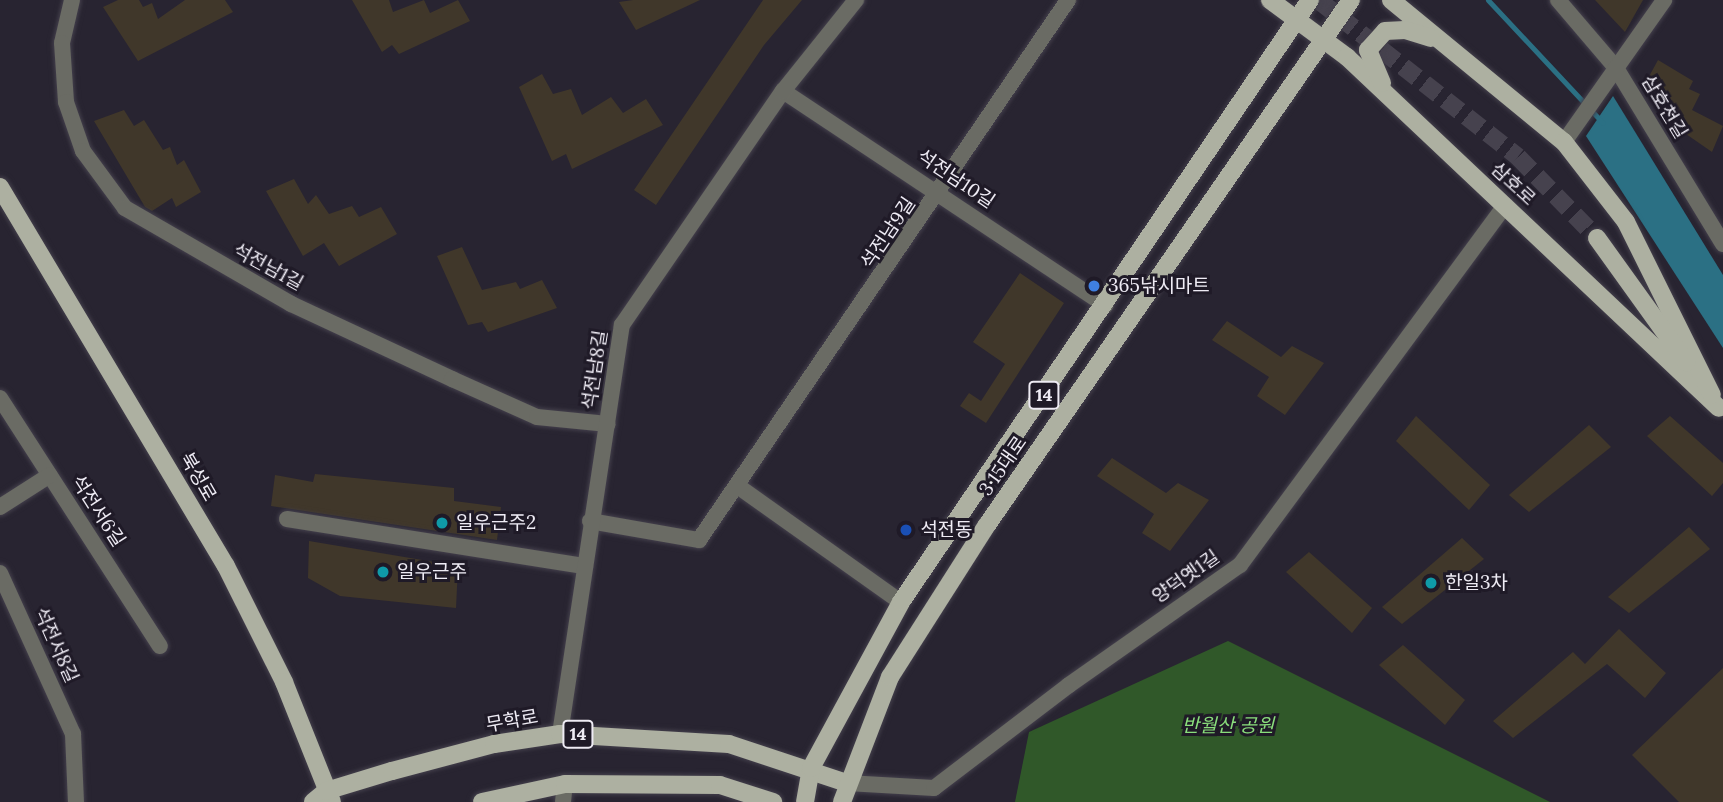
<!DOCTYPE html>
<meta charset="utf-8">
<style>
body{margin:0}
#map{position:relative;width:1723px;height:802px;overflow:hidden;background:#282431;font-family:Lora,"Noto Sans KR",serif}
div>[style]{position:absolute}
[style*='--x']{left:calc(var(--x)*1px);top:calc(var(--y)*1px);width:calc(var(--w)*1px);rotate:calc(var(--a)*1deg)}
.green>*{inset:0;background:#305829}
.water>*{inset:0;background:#2b7084}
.stream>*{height:5px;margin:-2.5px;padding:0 2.5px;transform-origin:2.5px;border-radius:2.5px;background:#2b7084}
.building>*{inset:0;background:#40372a}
.primary-tunnel>*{height:18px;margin-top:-9px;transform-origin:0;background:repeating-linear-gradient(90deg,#46424e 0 18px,transparent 0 27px)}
.roads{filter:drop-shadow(0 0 2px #44404c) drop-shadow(0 0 2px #44404c)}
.street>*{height:16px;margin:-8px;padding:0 8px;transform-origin:8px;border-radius:8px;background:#6a6b64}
.primary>*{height:18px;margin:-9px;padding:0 9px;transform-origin:9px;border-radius:9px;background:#adb0a1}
.dots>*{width:19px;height:19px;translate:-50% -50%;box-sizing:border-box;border:4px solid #1f1a27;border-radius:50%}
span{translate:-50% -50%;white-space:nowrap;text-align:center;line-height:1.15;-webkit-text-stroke:6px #1f1a27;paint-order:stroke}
.shield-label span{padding:2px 5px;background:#1f1a27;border:2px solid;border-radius:5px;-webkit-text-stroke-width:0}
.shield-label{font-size:18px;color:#eeebf4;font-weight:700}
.street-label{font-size:19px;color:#eeebf4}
.poi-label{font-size:19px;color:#eeebf4}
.left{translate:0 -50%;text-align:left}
.park-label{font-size:19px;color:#8ade7c;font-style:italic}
</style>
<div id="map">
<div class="green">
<div style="clip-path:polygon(1228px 641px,1550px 802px,1015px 802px,1029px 732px)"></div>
</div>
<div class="water">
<div style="clip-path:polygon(1613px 96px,1723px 275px,1723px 348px,1586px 136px)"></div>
</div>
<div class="stream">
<div style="--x:1488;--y:0;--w:168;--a:46.9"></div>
</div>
<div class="building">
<div style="clip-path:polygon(118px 0,139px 0,143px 7px,152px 3px,158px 19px,185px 0,225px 0,233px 12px,138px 61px,103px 7px)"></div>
<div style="clip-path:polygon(352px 0,389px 0,393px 12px,424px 0,430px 13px,458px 0,470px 21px,399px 54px,392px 45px,382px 52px)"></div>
<div style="clip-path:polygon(633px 0,700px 0,636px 30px,619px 2px)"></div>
<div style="clip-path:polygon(763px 0,802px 0,764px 45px,656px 205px,634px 190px)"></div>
<div style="clip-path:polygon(1595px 0,1643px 0,1625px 32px)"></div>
<div style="clip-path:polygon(1658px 60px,1693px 81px,1689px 89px,1700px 94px,1692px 110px,1723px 126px,1712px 152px,1673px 125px,1677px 117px,1666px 111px,1672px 101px,1646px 82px)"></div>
<div style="clip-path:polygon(542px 74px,553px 94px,571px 89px,582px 115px,611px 97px,623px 113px,646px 99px,663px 125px,572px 169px,566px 154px,552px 161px,519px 87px)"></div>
<div style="clip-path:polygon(124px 110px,134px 126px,144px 120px,163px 150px,170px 147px,177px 165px,184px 160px,201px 192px,176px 207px,172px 198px,152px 211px,145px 207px,94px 121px)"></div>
<div style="clip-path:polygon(294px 179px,308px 204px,316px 195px,329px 214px,352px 206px,359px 217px,381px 207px,397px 234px,339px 266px,324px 243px,303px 256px,266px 191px)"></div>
<div style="clip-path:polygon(462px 247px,482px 290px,516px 282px,520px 289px,542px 280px,557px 308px,488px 332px,482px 322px,468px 325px,437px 256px)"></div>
<div style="clip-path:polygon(1020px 273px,1064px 303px,986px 423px,960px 406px,969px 393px,981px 401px,1005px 364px,973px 342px)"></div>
<div style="clip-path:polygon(1227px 321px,1281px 357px,1292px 346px,1324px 363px,1285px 415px,1257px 396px,1269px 377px,1212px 340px)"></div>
<div style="clip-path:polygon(1416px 416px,1490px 485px,1469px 510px,1396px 441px)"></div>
<div style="clip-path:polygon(1670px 416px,1723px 463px,1723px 483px,1712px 496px,1647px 436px)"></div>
<div style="clip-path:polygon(1589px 425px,1611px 447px,1529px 512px,1509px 495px)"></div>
<div style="clip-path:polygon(1112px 458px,1166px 493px,1178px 483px,1209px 500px,1170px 551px,1142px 533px,1154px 514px,1097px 476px)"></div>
<div style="clip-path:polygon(315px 474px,454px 488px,454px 501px,501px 507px,497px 540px,271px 506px,275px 475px,313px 482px)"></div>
<div style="clip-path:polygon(1689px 527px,1710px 549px,1629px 613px,1608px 597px)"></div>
<div style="clip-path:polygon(1462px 538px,1484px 559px,1402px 624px,1382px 607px)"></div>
<div style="clip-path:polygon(309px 541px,458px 566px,456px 608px,340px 596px,308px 578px)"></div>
<div style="clip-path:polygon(1309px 552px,1372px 608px,1352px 633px,1286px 572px)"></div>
<div style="clip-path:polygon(1619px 629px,1666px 673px,1645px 698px,1607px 664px,1513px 738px,1493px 721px,1573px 652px,1585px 664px)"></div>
<div style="clip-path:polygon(1403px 645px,1465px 700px,1445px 725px,1379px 665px)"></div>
<div style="clip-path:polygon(1723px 668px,1723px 802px,1679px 802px,1632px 755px)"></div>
</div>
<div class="primary-tunnel">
<div style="--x:1318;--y:0;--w:254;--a:38.1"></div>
<div style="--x:1518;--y:157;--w:113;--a:45.7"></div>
</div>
<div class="roads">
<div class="street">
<div style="--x:72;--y:0;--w:44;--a:103.1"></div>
<div style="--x:62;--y:43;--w:59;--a:86.1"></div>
<div style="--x:66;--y:102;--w:52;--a:70.9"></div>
<div style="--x:83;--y:151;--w:71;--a:53.6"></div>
<div style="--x:125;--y:208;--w:192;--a:30"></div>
<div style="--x:291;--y:304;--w:178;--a:25"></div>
<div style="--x:452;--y:379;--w:93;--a:24.1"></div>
<div style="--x:537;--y:417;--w:71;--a:5.6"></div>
<div style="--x:1558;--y:0;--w:89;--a:49.5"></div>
<div style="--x:1616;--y:68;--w:206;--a:58.7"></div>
<div style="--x:783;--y:91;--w:387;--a:33.6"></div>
<div style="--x:1564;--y:142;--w:174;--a:-54.8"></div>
<div style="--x:0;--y:398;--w:295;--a:57.2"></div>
<div style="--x:739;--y:487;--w:199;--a:35.4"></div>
<div style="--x:0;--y:507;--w:59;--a:-32.6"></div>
<div style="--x:287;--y:519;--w:302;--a:9"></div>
<div style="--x:590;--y:521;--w:111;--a:9.9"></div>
<div style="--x:699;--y:540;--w:654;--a:-55.65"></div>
<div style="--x:0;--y:573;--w:177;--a:65.6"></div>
<div style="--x:73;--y:734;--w:68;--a:87.5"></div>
<div style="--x:560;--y:734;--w:414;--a:-81.4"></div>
<div style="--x:622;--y:325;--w:284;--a:-55.5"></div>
<div style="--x:783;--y:91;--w:117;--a:-51.3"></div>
<div style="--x:847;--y:783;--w:87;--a:3.3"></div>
<div style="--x:934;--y:788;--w:170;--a:-37.3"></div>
<div style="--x:1069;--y:685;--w:209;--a:-35.1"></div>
<div style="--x:1240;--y:565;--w:447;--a:-53.6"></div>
<div style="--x:563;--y:802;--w:18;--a:-84"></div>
</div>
<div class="primary">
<div style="--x:1270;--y:0;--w:96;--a:36.5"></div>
<div style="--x:1347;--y:57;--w:511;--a:43.34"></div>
<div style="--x:1391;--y:0;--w:224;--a:39.4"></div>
<div style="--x:1564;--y:142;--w:101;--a:52.2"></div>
<div style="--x:1626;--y:222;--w:193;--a:63.6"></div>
<div style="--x:1382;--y:83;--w:36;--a:-113"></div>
<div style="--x:1368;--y:50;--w:25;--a:-48"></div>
<div style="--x:1385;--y:31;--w:20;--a:-3"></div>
<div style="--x:1405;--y:30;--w:27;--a:17"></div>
<div style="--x:0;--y:187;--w:441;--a:59.2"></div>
<div style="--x:226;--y:566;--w:130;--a:63.4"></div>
<div style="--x:284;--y:682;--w:129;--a:68.2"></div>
<div style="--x:1597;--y:238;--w:153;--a:54.3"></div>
<div style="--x:313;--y:802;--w:17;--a:-40"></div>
<div style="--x:326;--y:791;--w:69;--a:-16.9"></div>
<div style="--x:392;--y:771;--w:106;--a:-14.8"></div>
<div style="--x:494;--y:744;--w:67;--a:-8.6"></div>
<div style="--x:560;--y:734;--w:169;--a:3.4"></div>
<div style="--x:729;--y:744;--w:124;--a:18.3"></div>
<div style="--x:482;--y:802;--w:85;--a:-12.2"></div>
<div style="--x:565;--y:784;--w:155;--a:0.4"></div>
<div style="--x:720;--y:785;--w:56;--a:17.8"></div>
<div style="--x:805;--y:802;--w:35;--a:-80"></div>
<div style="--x:811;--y:768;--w:189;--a:-61.5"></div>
<div style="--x:901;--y:602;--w:728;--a:-55.81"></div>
<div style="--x:842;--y:802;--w:134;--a:-69"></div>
<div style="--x:890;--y:677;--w:180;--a:-57.5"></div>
<div style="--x:987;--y:525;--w:639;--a:-55.27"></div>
</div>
</div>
<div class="dots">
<div style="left:1094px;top:286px;background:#3f7fe0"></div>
<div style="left:442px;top:523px;background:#0f9aa8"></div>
<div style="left:906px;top:530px;background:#1a4fb4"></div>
<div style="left:383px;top:572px;background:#0f9aa8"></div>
<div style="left:1431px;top:583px;background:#0f9aa8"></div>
</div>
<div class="shield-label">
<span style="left:1044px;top:395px">14</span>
<span style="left:578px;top:734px">14</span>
</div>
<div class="street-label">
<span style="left:1664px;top:107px;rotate:59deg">삼호천길</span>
<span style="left:956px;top:179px;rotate:34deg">석전남10길</span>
<span style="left:1513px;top:184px;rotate:43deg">삼호로</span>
<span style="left:888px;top:233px;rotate:-56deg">석전남9길</span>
<span style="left:268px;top:267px;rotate:29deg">석전남1길</span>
<span style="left:595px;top:370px;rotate:-81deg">석전남8길</span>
<span style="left:1003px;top:466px;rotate:-55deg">3·15대로</span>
<span style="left:198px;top:477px;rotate:60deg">북성로</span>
<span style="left:98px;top:511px;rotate:57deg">석전서6길</span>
<span style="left:1186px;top:577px;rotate:-35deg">양덕옛1길</span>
<span style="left:56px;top:645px;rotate:66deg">석전서8길</span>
<span style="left:512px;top:721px;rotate:-10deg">무학로</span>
</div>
<div class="poi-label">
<span class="left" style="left:1108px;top:286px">365낚시마트</span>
<span class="left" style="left:456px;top:523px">일우근주2</span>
<span class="left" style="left:920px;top:530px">석전동</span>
<span class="left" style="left:397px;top:572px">일우근주</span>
<span class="left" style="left:1445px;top:583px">한일3차</span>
</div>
<div class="park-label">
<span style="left:1228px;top:726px">반월산 공원</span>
</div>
</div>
